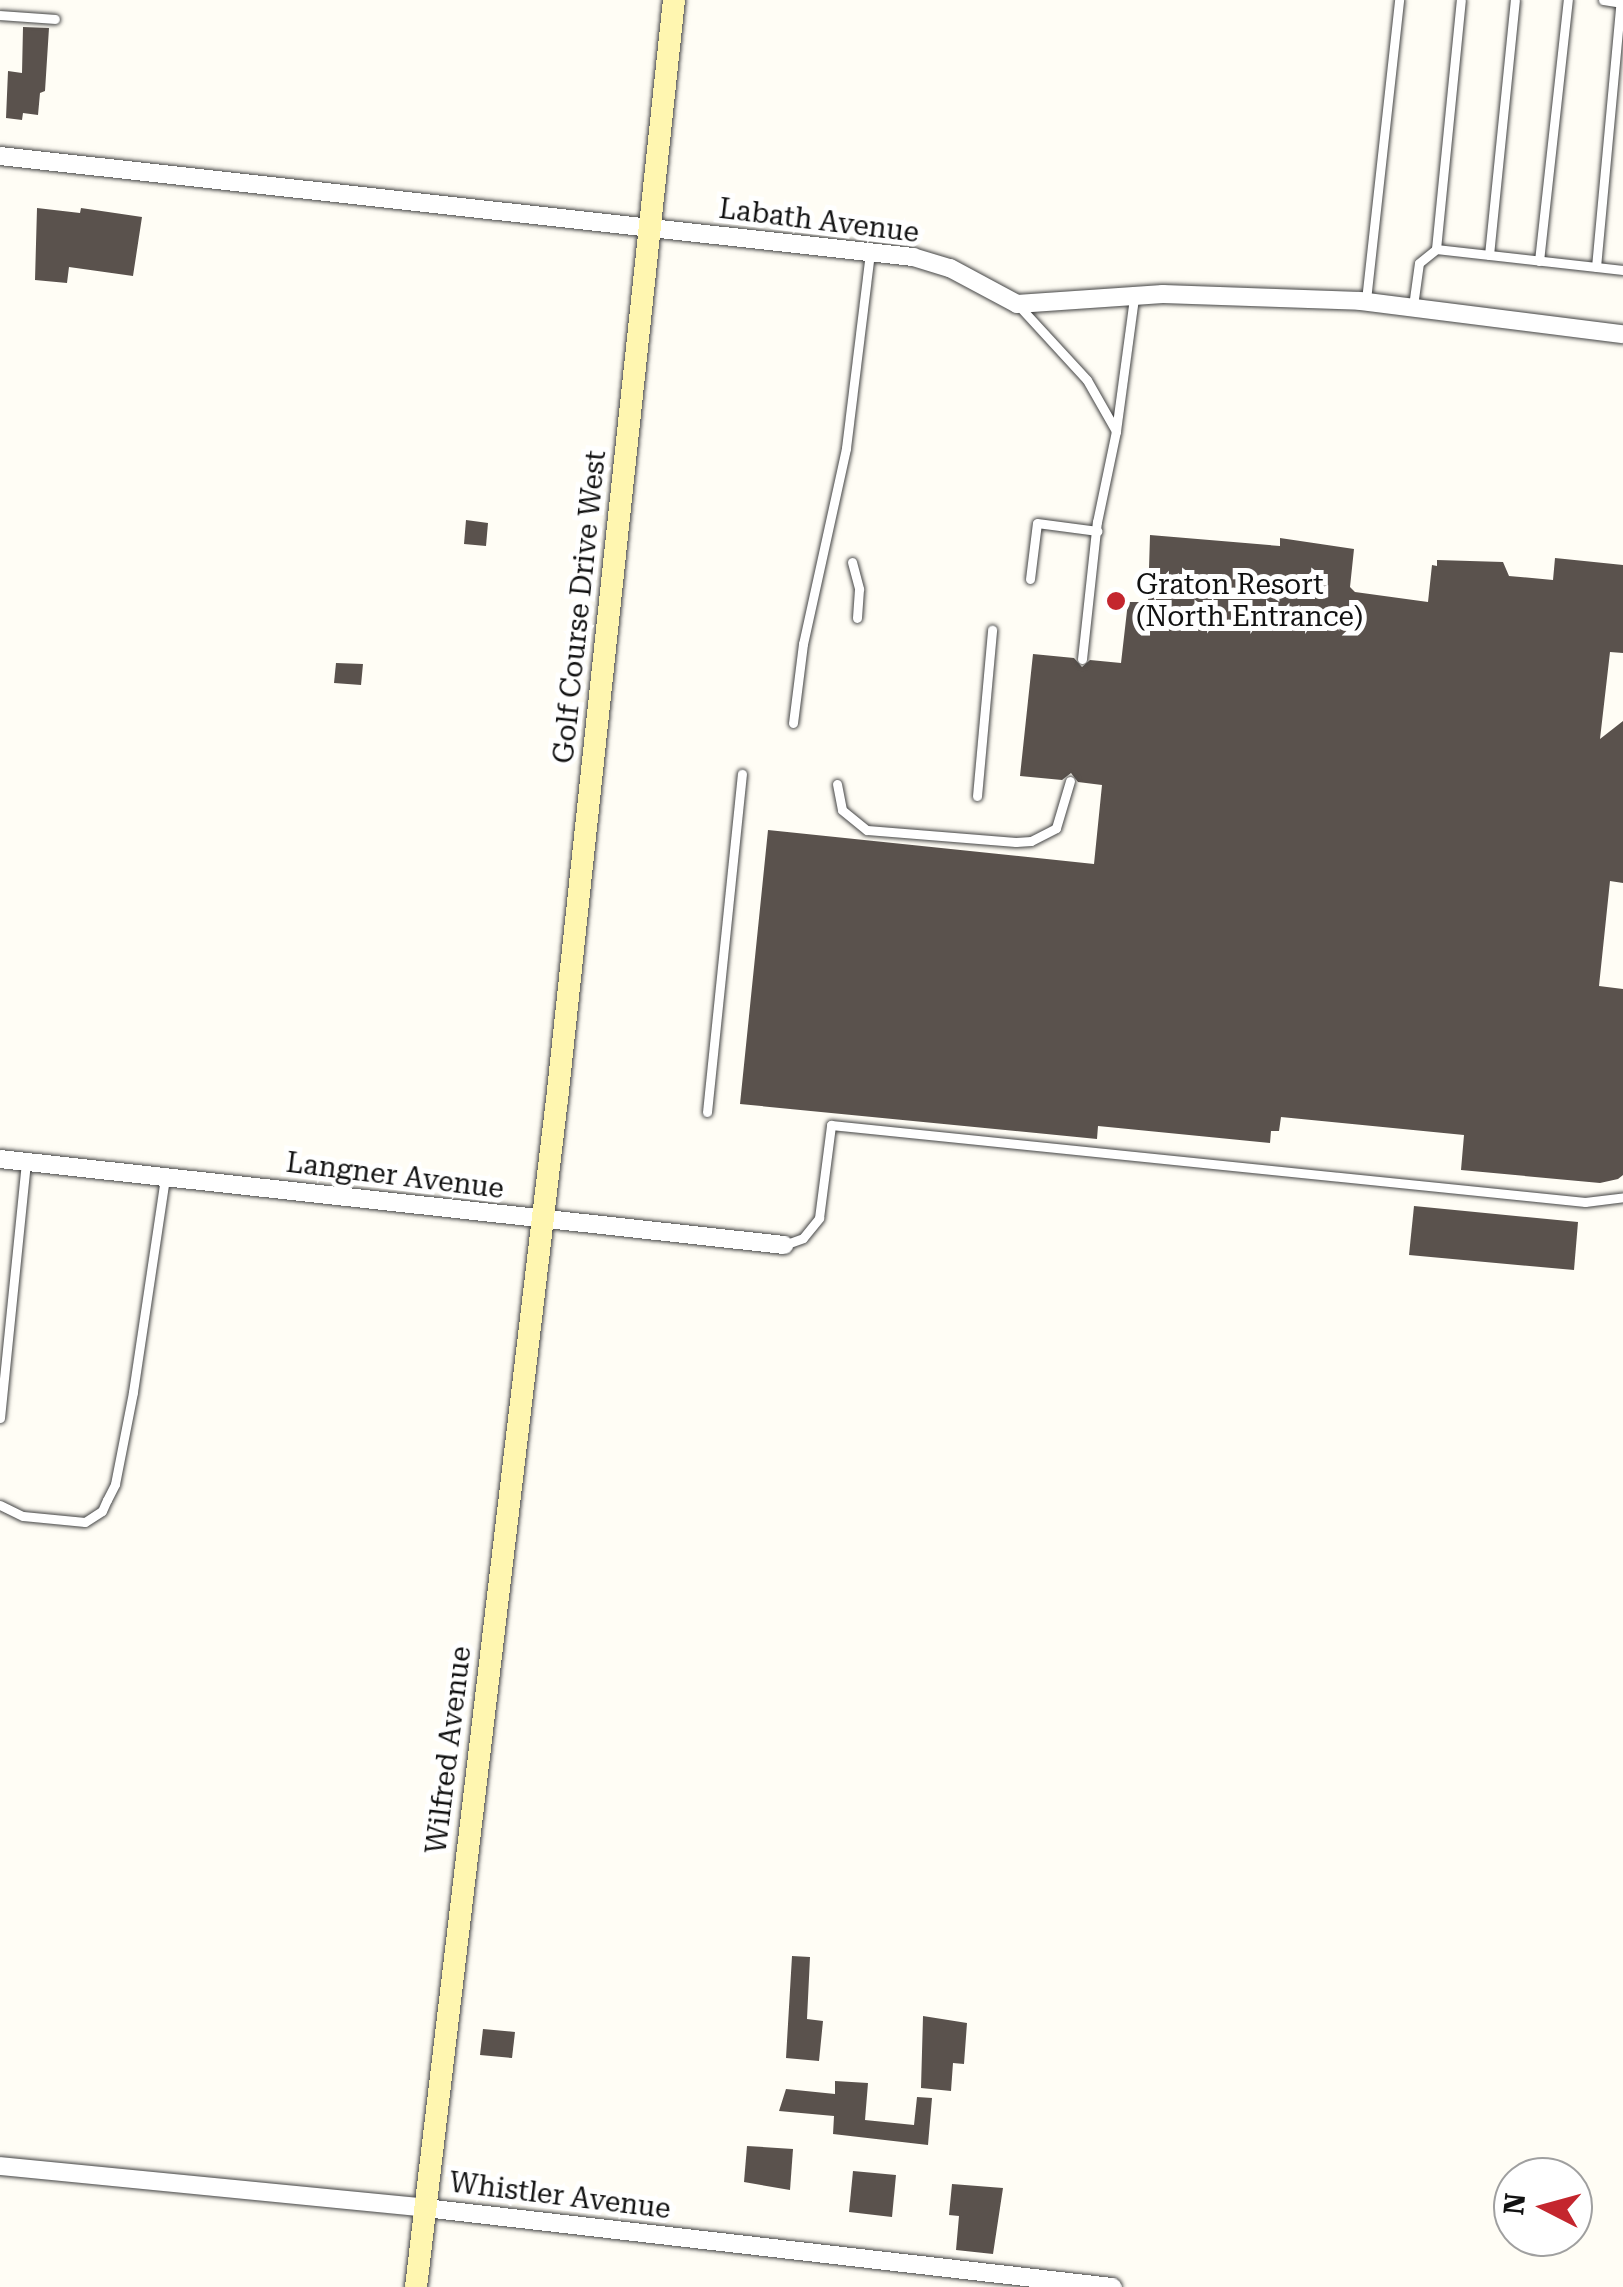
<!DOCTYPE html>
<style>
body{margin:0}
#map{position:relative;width:1623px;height:2287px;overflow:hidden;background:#fffdf5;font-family:"Roboto Serif",serif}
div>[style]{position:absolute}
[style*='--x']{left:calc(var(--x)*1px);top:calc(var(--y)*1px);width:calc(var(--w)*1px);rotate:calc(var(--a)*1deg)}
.building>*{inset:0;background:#5a524d}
.roads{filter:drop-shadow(0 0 2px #444) drop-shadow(0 0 2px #444)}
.lane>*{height:9px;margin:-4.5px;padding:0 4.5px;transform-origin:4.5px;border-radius:4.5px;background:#fff}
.street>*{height:18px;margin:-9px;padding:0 9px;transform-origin:9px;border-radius:9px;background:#fff}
.secondary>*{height:22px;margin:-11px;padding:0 11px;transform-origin:11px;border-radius:11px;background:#fff6b0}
.dots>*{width:28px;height:28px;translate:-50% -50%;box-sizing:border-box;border:5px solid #fff;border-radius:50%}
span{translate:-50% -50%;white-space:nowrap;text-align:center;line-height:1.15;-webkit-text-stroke:10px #fff;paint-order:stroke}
.street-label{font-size:28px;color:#111}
.poi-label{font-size:28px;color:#111}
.left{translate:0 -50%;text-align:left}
.north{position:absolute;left:1493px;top:2157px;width:100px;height:100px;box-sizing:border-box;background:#fff;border:2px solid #a0a0a0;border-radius:50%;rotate:276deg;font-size:28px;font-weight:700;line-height:40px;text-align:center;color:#111}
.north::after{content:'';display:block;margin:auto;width:35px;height:45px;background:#c4262e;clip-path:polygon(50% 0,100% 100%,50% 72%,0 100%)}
</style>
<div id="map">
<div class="building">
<div style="clip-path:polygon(23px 27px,49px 28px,45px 91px,40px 93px,38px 115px,23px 113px,22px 120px,6px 118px,8px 71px,22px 73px)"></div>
<div style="clip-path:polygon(37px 208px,80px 213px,81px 208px,142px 217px,133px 276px,69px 267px,67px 283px,35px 280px)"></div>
<div style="clip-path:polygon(466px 520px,488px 523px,486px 546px,464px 544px)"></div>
<div style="clip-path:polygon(1150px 535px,1280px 546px,1280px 538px,1354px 549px,1350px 587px,1355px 592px,1428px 602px,1432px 565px,1437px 566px,1437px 560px,1503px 562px,1509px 576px,1553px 580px,1555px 558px,1623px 565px,1623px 653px,1610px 652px,1600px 739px,1623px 721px,1623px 883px,1610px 881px,1599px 986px,1623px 989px,1623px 1175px,1618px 1179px,1600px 1183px,1461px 1170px,1464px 1135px,1281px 1117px,1279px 1131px,1271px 1131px,1270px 1143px,1098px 1126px,1097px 1139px,740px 1104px,768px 830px,1094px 864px,1102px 785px,1078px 782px,1071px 773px,1062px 780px,1020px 776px,1033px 654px,1074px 658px,1082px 667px,1090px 660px,1121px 663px,1128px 602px,1148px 602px)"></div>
<div style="clip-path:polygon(336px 663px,363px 664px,361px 685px,334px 683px)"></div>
<div style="clip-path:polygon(1414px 1206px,1578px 1222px,1574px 1270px,1409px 1255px)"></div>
<div style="clip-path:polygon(792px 1956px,810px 1957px,807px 2019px,823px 2021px,819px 2061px,786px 2058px)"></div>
<div style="clip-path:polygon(923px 2016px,967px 2023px,964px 2064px,953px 2063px,951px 2091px,921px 2088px)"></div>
<div style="clip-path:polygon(483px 2029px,515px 2032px,512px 2058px,480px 2055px)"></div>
<div style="clip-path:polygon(835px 2081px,868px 2083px,865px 2120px,914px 2125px,917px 2097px,932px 2098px,928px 2145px,833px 2134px,834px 2116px,779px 2111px,786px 2089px,835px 2094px)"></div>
<div style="clip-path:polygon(747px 2146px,793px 2149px,790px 2190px,744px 2182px)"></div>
<div style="clip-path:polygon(853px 2171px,896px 2175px,892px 2217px,849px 2212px)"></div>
<div style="clip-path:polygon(952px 2184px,1003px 2188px,993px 2254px,956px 2250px,959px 2216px,949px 2215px)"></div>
</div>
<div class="roads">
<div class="lane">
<div style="--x:1603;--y:0;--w:20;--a:9"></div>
<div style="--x:0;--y:15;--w:55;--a:4.2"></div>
<div style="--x:1436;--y:249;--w:188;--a:6.4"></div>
<div style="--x:1489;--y:255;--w:256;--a:-84.2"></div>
<div style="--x:1539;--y:261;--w:263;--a:-83.7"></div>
<div style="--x:1596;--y:267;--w:268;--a:-84.7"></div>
<div style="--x:1366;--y:300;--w:302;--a:-83.7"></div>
<div style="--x:1019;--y:306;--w:100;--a:47.4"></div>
<div style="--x:1087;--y:380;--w:59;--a:60.4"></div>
<div style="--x:1413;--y:306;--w:43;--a:-82.1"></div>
<div style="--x:1419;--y:263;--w:22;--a:-39"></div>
<div style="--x:1436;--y:249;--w:250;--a:-84.3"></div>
<div style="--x:852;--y:562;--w:28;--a:75"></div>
<div style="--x:859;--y:589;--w:29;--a:94"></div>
<div style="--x:1030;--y:579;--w:56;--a:-82.9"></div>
<div style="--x:1037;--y:523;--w:61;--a:7.6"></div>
<div style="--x:1082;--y:659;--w:138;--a:-83.8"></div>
<div style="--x:1097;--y:522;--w:93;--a:-78.2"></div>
<div style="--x:1116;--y:431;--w:135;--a:-82.3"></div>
<div style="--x:793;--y:723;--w:80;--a:-82.8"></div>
<div style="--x:803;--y:644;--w:201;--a:-77.6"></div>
<div style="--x:846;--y:448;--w:197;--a:-83"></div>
<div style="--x:837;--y:784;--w:26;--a:79"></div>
<div style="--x:842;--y:810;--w:32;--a:39"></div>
<div style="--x:867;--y:830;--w:149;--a:4.6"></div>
<div style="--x:1016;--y:842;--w:15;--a:-4"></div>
<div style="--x:1031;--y:841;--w:28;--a:-27"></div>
<div style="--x:1056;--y:828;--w:49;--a:-73.4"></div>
<div style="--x:977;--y:796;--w:167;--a:-84.8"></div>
<div style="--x:707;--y:1112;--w:340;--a:-84.1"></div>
<div style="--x:784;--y:1245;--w:20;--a:-20"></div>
<div style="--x:803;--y:1238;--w:26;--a:-51"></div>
<div style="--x:819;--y:1218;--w:94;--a:-82.6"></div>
<div style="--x:831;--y:1125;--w:758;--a:5.83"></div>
<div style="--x:1585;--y:1202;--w:38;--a:-7"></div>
<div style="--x:0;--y:1418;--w:258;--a:-84.2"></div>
<div style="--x:0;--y:1505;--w:25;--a:26"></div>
<div style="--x:23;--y:1516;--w:62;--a:5.5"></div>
<div style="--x:85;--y:1522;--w:20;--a:-33"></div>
<div style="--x:102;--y:1511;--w:12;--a:-66"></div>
<div style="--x:107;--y:1500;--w:18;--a:-63"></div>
<div style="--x:115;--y:1484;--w:94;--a:-78.9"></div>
<div style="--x:133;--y:1392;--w:217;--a:-81.5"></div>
</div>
<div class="street">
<div style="--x:0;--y:156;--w:919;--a:6.31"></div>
<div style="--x:913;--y:257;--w:39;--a:17"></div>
<div style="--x:950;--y:268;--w:76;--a:28.2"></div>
<div style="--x:1017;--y:304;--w:146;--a:-3.9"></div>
<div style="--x:1163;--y:294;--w:197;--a:2"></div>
<div style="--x:1360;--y:301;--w:265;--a:7.2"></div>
<div style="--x:0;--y:1159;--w:789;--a:6.26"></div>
<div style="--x:0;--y:2166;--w:427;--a:5.6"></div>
<div style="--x:425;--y:2208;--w:692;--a:6.56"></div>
</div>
<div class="secondary">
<div style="--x:416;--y:2287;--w:1195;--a:-83.23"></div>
<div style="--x:557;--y:1100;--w:1106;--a:-83.93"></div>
</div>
</div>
<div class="dots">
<div style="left:1116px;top:601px;background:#c4262e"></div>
</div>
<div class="street-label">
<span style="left:819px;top:221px;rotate:7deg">Labath Avenue</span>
<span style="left:580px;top:607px;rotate:-84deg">Golf Course Drive West</span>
<span style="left:395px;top:1176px;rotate:7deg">Langner Avenue</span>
<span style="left:449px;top:1750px;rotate:-83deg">Wilfred Avenue</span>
<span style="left:560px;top:2196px;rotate:7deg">Whistler Avenue</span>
</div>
<div class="poi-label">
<span class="left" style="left:1136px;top:601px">Graton Resort<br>(North Entrance)</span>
</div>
<div class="north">N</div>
</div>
